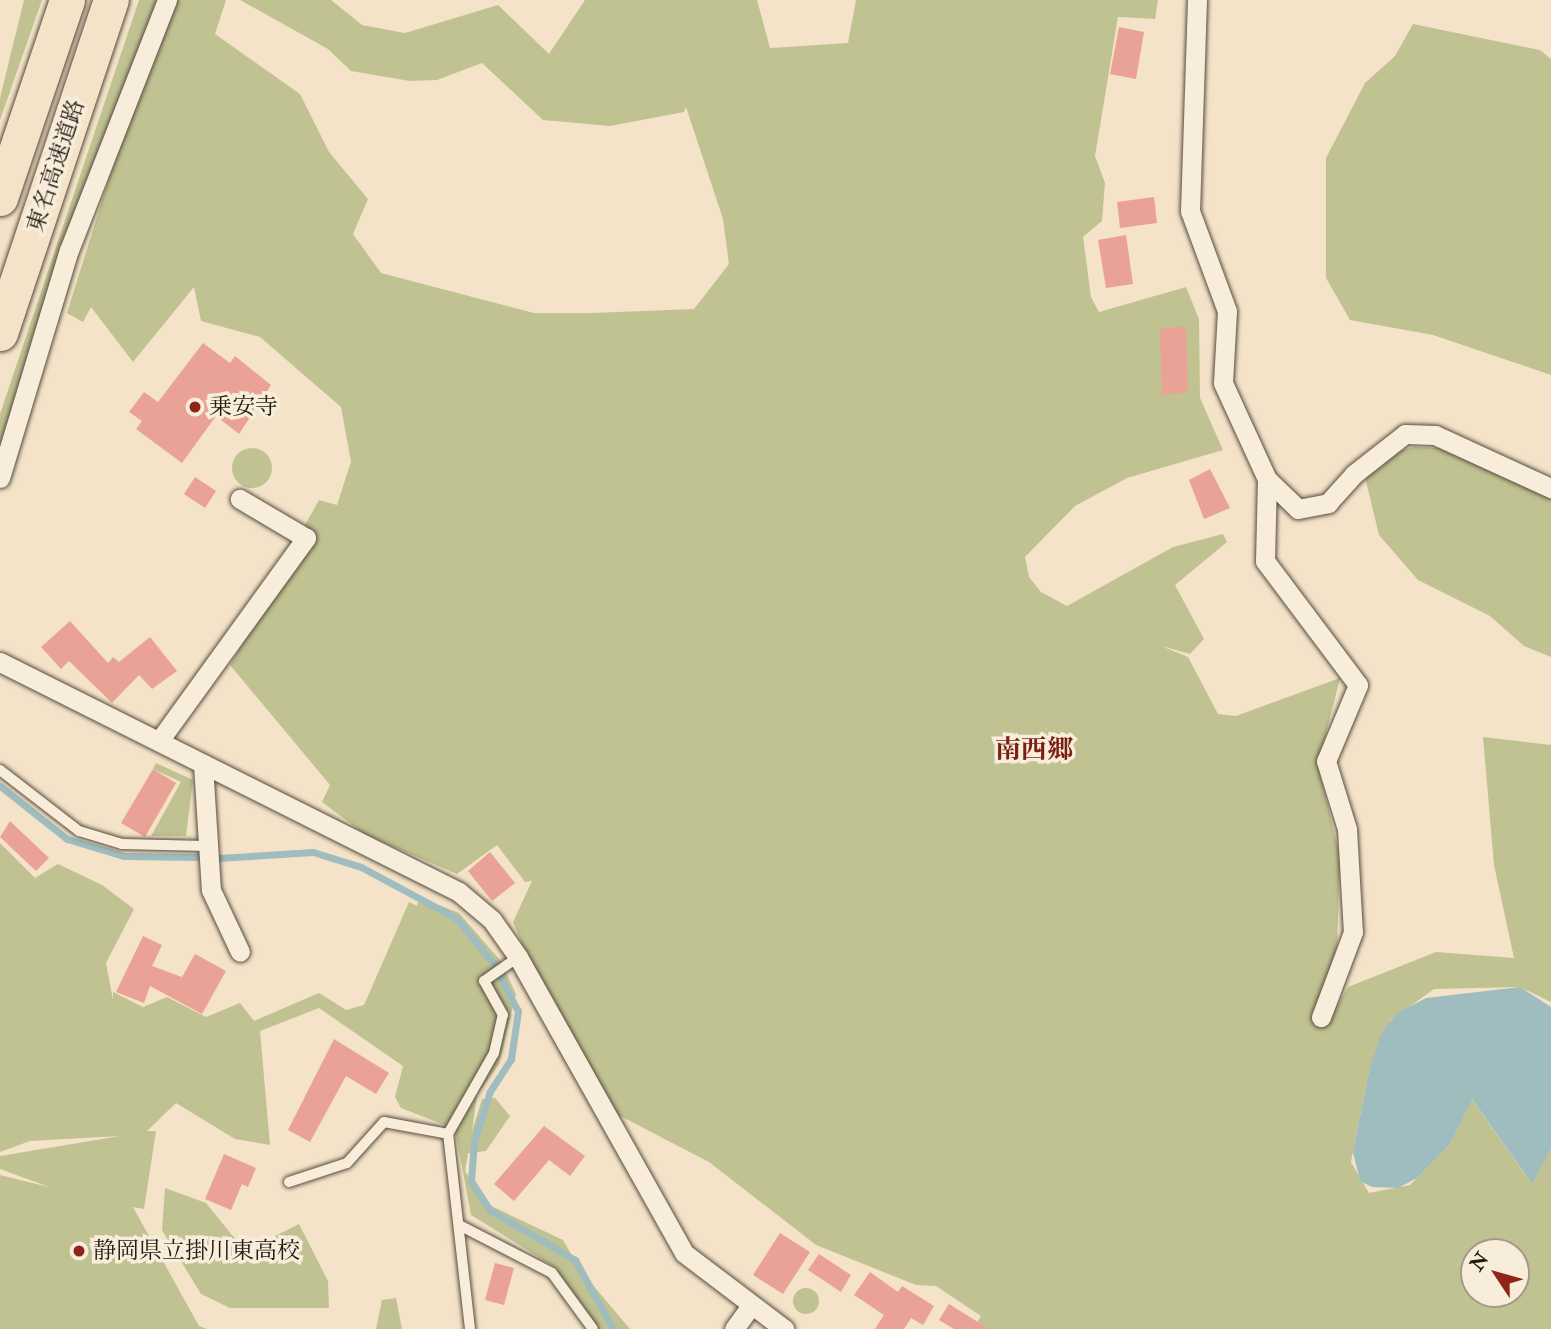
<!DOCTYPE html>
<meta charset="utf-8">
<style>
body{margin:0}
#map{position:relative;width:1551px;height:1329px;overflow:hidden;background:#f4e3c8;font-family:"IM FELL Double Pica","Noto Serif JP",serif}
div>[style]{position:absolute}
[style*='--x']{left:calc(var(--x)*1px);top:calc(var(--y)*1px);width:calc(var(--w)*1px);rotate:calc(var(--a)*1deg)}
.green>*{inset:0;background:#c1c292}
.round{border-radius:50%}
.water>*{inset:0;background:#9fbcbe}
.stream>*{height:7px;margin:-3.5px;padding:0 3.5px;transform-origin:3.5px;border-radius:3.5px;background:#9fbcbe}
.building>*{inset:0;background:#e9a295}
.roads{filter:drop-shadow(0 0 2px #574d3f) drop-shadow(0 0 2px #574d3f)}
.lane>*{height:10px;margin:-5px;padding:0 5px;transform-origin:5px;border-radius:5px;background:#f8eddb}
.street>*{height:19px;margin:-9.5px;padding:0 9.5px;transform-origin:9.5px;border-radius:9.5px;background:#f8eddb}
.highway>*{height:35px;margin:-17.5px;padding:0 17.5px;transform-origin:17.5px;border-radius:17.5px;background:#f4e3c8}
.dots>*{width:19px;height:19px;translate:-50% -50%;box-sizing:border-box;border:4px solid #f8eddb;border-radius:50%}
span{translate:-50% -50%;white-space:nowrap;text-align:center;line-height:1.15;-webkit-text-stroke:7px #f8eddb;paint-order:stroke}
.street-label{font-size:23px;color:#231b11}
.poi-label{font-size:23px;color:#231b11}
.left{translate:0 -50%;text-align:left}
.quarter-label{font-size:26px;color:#7a1f14;font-weight:700}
.north{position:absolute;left:1460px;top:1238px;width:70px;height:70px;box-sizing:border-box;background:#f8eddb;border:2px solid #a3998a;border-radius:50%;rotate:306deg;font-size:19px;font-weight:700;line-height:28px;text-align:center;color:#231b11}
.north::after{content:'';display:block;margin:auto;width:24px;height:32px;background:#8f2418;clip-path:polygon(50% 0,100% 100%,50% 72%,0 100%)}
</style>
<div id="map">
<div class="green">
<div style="clip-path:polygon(24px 0,42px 0,0 120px,0 98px)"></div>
<div style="clip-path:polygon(139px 0,157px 0,0 462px,0 414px)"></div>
<div style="clip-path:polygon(evenodd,165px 0,226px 0,215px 34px,300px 94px,329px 152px,368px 199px,353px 234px,381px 273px,534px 313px,592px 313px,694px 309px,729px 264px,723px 219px,686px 107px,684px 112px,610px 126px,543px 120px,482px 63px,437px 80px,410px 81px,351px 71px,328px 49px,240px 0,331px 0,362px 25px,405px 33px,498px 5px,549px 54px,585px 0,757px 0,770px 48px,848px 43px,856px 0,1158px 0,1155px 19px,1118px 17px,1095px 156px,1105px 183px,1102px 221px,1083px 237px,1091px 297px,1099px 312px,1186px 287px,1199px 319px,1200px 398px,1223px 450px,1127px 478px,1075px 506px,1025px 557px,1029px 577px,1041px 592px,1067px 606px,1173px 547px,1223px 534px,1227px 542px,1175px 585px,1204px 639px,1190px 654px,1161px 646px,1188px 657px,1218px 714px,1236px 716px,1340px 678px,1318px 766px,1340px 856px,1337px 946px,1316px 1015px,1326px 1025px,1348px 987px,1436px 952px,1514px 958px,1494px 865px,1483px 737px,1551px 745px,1551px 1002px,1520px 987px,1434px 989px,1391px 1020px,1369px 1071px,1351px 1162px,1369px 1193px,1410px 1185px,1450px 1144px,1471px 1098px,1531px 1183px,1551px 1149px,1551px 1329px,973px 1329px,981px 1316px,936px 1286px,916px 1285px,816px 1245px,709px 1162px,601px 1106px,552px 1017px,513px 922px,532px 881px,525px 882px,497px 845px,457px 874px,366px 835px,322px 802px,330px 785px,230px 665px,306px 538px,305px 525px,319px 500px,337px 505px,351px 462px,341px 407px,260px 337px,201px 321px,194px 287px,133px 362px,91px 307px,83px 322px,67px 313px,165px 0,1474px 1252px,1516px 1252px,1516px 1294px,1474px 1294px,1474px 1252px)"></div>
<div style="clip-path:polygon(1413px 24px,1540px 50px,1551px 59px,1551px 375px,1433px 335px,1350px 320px,1326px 278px,1326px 158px,1365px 83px,1395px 56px)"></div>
<div style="clip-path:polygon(1413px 447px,1444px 448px,1551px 487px,1551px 657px,1524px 646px,1490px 616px,1418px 580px,1379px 535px,1365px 477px,1374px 458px)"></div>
<div class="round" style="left:232px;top:448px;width:40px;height:40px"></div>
<div style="clip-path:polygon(156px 763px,193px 780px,186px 836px,151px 836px,181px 782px,153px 769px)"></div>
<div style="clip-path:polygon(0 843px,35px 878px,58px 864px,102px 885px,134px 909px,106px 963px,113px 1000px,113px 992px,143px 1007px,167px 997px,206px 1017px,240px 1003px,254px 1021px,319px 993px,346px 1010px,364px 1005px,409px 902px,417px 906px,419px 897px,459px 913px,500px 960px,516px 994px,499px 1064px,477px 1095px,472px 1131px,482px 1099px,495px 1098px,510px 1116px,486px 1151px,468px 1153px,465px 1171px,485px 1203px,563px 1240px,581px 1271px,630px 1329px,591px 1329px,564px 1291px,556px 1268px,471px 1215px,455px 1129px,401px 1108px,395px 1097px,403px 1066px,319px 1008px,260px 1031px,270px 1145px,235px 1139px,176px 1103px,147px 1131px,156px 1131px,144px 1209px,133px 1207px,199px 1326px,207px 1329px,0 1329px,0 1175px,49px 1187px,0 1169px,0 1156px,120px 1136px,30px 1141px,0 1152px)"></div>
<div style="clip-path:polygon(165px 1188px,206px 1203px,245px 1251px,299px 1224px,328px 1281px,329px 1308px,230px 1308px,201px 1294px,162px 1230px)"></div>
<div class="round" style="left:793px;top:1288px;width:26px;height:26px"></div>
<div style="clip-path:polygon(396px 1298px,402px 1329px,376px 1329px,382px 1300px)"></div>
</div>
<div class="water">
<div style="clip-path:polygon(1520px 987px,1551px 1007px,1551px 1149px,1532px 1184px,1472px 1099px,1450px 1144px,1417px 1178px,1398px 1188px,1372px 1187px,1360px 1181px,1353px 1152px,1369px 1071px,1381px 1034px,1397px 1013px,1426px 998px)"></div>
</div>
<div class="stream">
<div style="--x:0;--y:786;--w:85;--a:38.3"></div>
<div style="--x:67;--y:839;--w:59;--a:16.6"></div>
<div style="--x:124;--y:856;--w:73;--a:0.8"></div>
<div style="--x:218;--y:858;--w:95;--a:-3.6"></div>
<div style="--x:313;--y:852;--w:50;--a:17.4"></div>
<div style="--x:361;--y:867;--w:108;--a:28.2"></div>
<div style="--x:456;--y:918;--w:61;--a:50.3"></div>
<div style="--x:501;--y:978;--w:37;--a:63"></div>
<div style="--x:518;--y:1011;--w:49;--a:98.3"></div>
<div style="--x:511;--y:1059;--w:38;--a:123"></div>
<div style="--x:490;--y:1091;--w:52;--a:107.7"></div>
<div style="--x:474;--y:1141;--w:40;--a:94.3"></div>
<div style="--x:471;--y:1181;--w:35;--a:57"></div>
<div style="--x:490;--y:1210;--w:99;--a:30.5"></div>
<div style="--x:575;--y:1260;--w:79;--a:61.2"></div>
</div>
<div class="building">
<div style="clip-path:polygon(1119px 27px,1144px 32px,1136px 79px,1110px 74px)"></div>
<div style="clip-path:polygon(1154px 197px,1157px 223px,1120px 228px,1117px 202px)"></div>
<div style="clip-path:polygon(1126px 235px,1133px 284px,1106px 288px,1098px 240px)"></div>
<div style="clip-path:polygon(1186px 326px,1188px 392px,1162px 395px,1160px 329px)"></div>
<div style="clip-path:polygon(203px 343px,230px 363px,235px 356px,271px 385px,239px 434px,216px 416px,182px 463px,136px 429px,142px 421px,129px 412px,144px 392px,158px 402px)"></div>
<div style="clip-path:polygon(1210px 469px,1230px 508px,1204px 519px,1189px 480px)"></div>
<div style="clip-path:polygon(195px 477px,216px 491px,205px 508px,184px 494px)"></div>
<div style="clip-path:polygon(70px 621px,108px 663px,113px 657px,119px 662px,150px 637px,177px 671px,152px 689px,139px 675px,112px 703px,69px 661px,61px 669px,41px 647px)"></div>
<div style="clip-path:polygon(153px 769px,176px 783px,145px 837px,121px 823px)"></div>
<div style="clip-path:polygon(10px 821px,49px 858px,36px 871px,0 837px)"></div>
<div style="clip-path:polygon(490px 852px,515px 883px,492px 901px,468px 871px)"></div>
<div style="clip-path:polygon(143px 936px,162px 945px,152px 966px,182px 977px,195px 954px,226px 971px,202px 1014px,150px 986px,144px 1003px,116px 992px)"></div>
<div style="clip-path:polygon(334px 1039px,389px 1073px,376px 1094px,346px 1076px,310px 1142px,288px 1130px)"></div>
<div style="clip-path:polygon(544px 1126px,585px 1156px,570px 1176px,549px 1160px,514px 1201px,494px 1184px)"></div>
<div style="clip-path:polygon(224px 1154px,256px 1168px,248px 1187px,242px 1184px,231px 1210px,205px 1199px)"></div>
<div style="clip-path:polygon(780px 1233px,810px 1252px,783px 1294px,753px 1275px)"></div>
<div style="clip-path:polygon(819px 1254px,851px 1275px,841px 1292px,808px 1270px)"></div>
<div style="clip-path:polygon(495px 1263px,514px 1268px,504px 1305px,485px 1300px)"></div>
<div style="clip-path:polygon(870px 1272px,898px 1292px,902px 1286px,934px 1306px,923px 1325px,911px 1318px,904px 1329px,875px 1329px,884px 1315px,854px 1295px)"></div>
<div style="clip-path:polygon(949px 1304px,989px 1329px,954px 1329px,939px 1320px)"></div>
</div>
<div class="roads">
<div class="lane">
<div style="--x:0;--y:770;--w:100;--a:37.7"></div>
<div style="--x:79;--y:831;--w:45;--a:16.8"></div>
<div style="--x:122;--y:844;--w:84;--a:1.4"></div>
<div style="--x:289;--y:1182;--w:61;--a:-18.1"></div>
<div style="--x:347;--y:1163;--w:55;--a:-47.9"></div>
<div style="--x:384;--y:1122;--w:65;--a:10.6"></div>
<div style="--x:461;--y:1226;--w:102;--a:27.3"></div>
<div style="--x:552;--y:1273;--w:69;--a:53.8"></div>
<div style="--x:470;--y:1329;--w:196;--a:-96.4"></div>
<div style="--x:448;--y:1134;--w:93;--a:-60.4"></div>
<div style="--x:494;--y:1053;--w:39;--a:-77"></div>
<div style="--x:503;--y:1015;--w:39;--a:-119"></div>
<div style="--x:484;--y:981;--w:42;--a:-35.2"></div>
</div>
<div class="street">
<div style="--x:1197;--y:0;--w:211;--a:91.9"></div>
<div style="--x:1190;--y:211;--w:107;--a:69.7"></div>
<div style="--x:1227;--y:311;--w:72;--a:93.2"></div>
<div style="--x:1223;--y:383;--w:106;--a:65.4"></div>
<div style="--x:1267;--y:479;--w:82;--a:91.4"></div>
<div style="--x:1265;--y:561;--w:155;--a:53.1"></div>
<div style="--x:1358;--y:685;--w:82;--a:112.8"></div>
<div style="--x:1326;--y:761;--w:71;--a:72.8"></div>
<div style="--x:1347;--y:829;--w:103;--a:86.7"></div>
<div style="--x:1353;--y:932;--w:91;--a:110.6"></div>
<div style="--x:0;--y:478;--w:238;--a:-73.2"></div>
<div style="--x:69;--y:250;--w:269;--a:-68.6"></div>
<div style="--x:1267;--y:479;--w:43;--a:44.1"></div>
<div style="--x:1298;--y:509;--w:31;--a:-11"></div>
<div style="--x:1328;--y:503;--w:39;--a:-48"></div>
<div style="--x:1354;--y:474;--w:65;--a:-38.1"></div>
<div style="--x:1405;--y:434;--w:30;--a:2"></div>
<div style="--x:1435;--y:435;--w:128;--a:24.6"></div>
<div style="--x:0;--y:662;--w:513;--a:26.61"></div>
<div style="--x:459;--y:892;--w:43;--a:40.3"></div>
<div style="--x:492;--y:920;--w:45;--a:54.9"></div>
<div style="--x:518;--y:957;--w:339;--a:60.7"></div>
<div style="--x:684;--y:1253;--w:126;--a:37.2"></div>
<div style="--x:159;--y:741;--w:251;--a:-54.1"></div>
<div style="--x:306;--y:538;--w:77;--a:-149.4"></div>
<div style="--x:203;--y:764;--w:126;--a:86.4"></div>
<div style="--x:211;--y:890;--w:68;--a:64.9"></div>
<div style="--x:734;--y:1329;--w:29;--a:-54"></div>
</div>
<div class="highway">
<div style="--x:0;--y:198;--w:209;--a:-71.3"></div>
<div style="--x:0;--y:333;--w:351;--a:-71.6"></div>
</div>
</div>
<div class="dots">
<div style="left:195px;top:407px;background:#8f2418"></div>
<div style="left:79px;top:1251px;background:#8f2418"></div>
</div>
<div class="street-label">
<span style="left:56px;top:166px;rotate:-72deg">東名高速道路</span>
</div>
<div class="poi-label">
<span class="left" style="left:209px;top:407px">乗安寺</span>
<span class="left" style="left:93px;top:1251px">静岡県立掛川東高校</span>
</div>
<div class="quarter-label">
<span style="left:1034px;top:751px">南西郷</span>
</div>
<div class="north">N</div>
</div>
